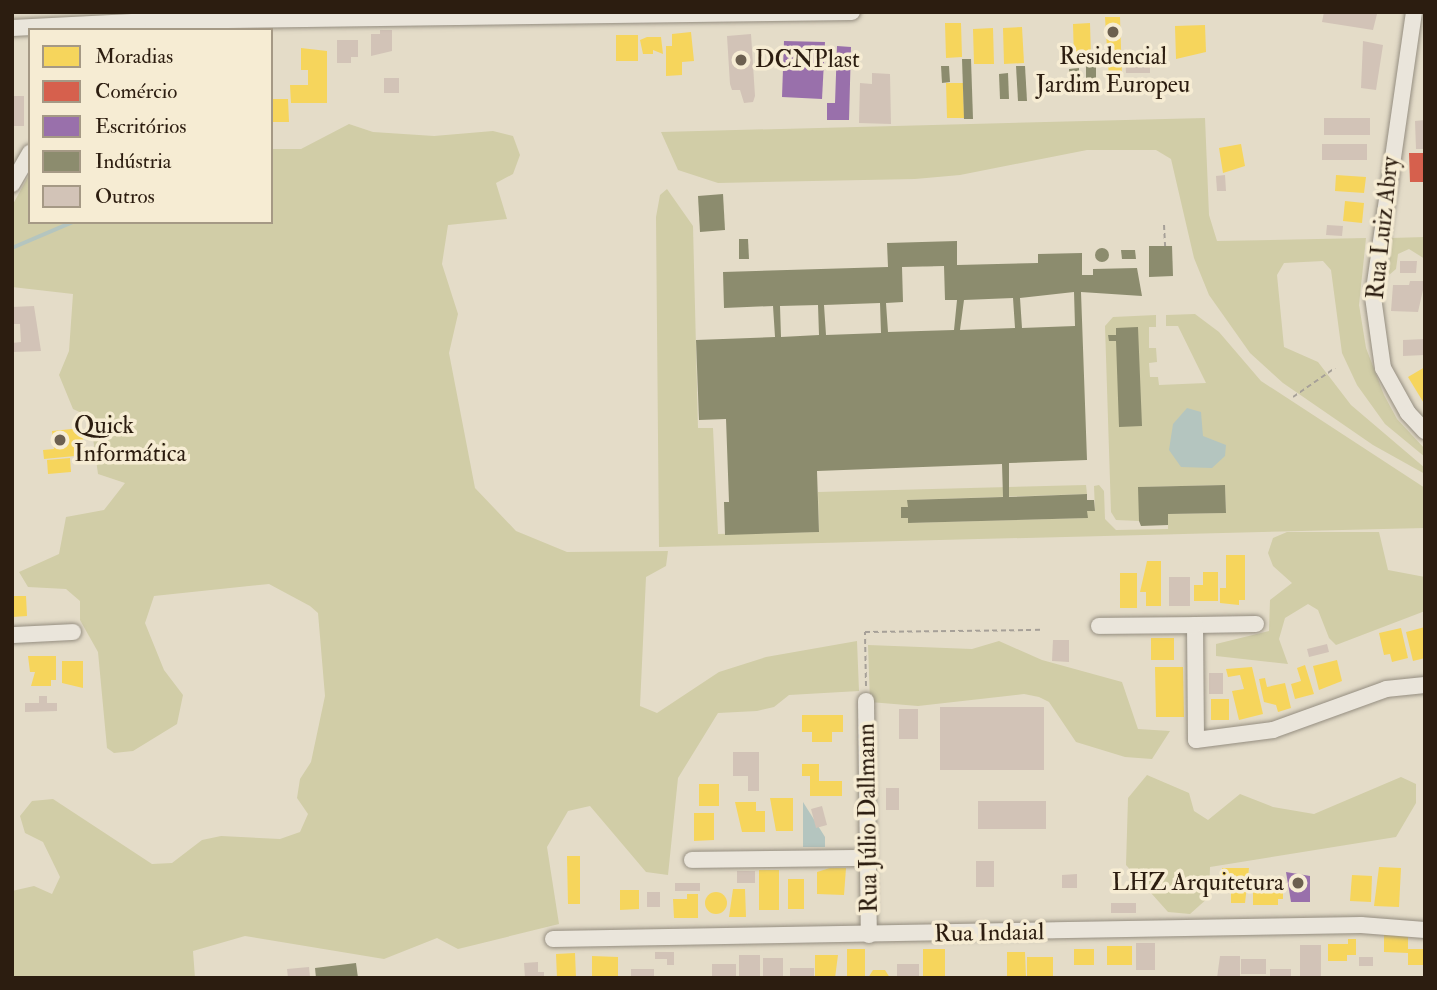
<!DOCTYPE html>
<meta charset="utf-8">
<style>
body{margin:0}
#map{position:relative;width:1437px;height:990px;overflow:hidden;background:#e4dcc8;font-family:"IM FELL Double Pica",serif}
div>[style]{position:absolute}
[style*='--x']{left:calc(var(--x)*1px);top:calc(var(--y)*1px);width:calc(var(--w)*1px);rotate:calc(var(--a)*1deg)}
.green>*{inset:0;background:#d1cda7}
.water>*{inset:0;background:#b4c5bf}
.homes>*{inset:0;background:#f6d55c}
.round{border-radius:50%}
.shops>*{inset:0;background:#d6604d}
.offices>*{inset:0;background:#9970ab}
.industry>*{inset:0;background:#8c8c6e}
.stream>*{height:3.5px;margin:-1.75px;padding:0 1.75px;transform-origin:1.75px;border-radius:1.75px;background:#b4c5bf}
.building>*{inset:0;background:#d2c3b7}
.path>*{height:2px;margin-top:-1px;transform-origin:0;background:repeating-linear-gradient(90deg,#a6a098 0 5px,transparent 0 8.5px)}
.roads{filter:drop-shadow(0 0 2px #948d80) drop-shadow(0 0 2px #948d80)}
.minor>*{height:16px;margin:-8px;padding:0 8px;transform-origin:8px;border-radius:8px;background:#eae5db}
.dots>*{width:19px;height:19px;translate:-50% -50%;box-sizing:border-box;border:4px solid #f6ecd3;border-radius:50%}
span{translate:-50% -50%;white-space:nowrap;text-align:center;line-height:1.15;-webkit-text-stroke:7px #f6ecd3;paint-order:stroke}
.poi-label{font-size:24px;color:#2c1d10}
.left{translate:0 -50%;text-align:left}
.right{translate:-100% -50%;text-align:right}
.street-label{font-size:24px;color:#2c1d10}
.frame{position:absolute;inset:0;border:14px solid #2c1d10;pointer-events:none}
.legend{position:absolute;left:28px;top:28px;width:245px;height:196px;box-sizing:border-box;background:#f6ecd3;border:2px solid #a59985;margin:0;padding:9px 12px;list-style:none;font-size:21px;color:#2c1d10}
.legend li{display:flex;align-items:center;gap:14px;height:35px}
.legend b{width:35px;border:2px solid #a59985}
</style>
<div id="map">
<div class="green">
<div style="clip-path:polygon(1205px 118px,1209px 215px,1217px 241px,1366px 238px,1359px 305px,1366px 348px,1384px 395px,1397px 419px,1425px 449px,1425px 457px,1385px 424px,1357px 385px,1342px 353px,1331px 270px,1323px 261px,1284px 263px,1277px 275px,1284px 347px,1318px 362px,1351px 405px,1425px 468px,1425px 474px,1373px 445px,1283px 383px,1250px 353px,1209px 295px,1194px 258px,1171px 159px,1156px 150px,1087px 150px,960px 175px,915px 179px,718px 183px,678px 170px,661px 132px)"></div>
<div style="clip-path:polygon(349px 124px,373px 132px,434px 136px,493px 131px,513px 136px,520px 155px,513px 174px,496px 183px,507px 219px,448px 225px,442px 264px,458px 314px,449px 353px,475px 488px,516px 531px,567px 552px,668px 551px,666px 566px,646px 577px,640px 706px,657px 713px,719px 672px,766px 657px,857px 641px,859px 691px,789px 695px,774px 707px,757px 711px,718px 713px,678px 778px,668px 875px,646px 872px,590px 806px,568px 811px,547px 847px,559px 924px,458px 949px,437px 938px,384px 959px,245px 936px,193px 951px,195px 978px,12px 978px,12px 891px,34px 886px,52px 894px,60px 877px,43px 842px,25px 833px,20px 816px,32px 801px,53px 799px,152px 864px,172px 863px,202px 840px,221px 836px,280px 839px,300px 832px,308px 814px,297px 798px,300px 779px,311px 762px,325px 696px,318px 613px,310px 606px,269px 584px,154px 596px,145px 623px,164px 670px,183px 695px,177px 724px,133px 751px,114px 753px,107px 748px,98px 652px,80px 620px,80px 601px,66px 589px,28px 587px,19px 572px,59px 554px,66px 517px,104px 510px,125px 483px,98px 474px,90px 417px,73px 409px,59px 375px,69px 351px,73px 294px,12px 287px,12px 206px,30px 173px,30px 222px,271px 222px,271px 149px,301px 149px)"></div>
<div style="clip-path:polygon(667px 189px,693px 226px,698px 428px,713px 428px,718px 534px,819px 532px,818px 492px,1086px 485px,1087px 494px,908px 500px,908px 507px,901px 508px,901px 517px,908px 518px,908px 523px,1087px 518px,1087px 511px,1095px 511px,1094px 486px,1099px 485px,1104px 491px,1105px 519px,1116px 530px,1168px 529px,1168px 514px,1226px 513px,1225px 485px,1139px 487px,1139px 521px,1116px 520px,1111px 512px,1105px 326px,1113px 317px,1156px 315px,1156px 327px,1149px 327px,1149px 348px,1156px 348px,1157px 362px,1149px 363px,1150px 377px,1158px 377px,1159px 385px,1206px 383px,1178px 326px,1166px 326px,1166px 315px,1195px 314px,1219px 332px,1261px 381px,1425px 488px,1425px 528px,659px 547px,656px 217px,660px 195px)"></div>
<div style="clip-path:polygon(1425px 237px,1425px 259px,1409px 249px,1398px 254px,1396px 269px,1389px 275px,1391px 238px)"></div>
<div style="clip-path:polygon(1287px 532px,1379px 532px,1388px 570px,1425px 577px,1425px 611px,1336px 645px,1329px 638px,1318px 610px,1308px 604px,1285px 618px,1279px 639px,1288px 664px,1216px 656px,1216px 644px,1269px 631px,1270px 600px,1292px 583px,1273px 566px,1268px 553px,1273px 538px)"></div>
<div style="clip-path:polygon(999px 641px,1042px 660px,1122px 682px,1138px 729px,1170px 731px,1152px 759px,1125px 757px,1076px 742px,1049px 702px,1039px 697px,1024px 694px,918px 706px,870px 702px,868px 645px,972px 649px)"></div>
<div style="clip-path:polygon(1147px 775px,1189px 793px,1194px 811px,1208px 820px,1240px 794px,1273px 807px,1314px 814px,1401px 777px,1416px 784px,1416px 803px,1396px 837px,1210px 867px,1209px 897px,1190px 914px,1168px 912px,1126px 865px,1128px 798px)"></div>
</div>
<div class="water">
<div style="clip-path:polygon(1187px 408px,1201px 412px,1203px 436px,1226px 445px,1225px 456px,1212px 468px,1181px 467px,1169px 450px,1173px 424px)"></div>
<div style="clip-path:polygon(803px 802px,825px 837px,825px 847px,803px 847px)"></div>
</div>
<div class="homes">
<div style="clip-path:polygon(1105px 17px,1120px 17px,1122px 78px,1109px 78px)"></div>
<div style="clip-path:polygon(945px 23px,961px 23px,962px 57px,946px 58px)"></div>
<div style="clip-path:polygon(1090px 23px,1091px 58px,1074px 59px,1073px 24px)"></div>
<div style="clip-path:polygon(1205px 25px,1206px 52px,1176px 59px,1175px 26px)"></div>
<div style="clip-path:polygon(1022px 27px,1024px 63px,1004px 64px,1003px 28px)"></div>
<div style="clip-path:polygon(993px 28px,994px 64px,974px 64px,973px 29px)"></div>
<div style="clip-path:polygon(691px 32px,694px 61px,682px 62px,682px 75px,666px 76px,666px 46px,672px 46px,672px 34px)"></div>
<div style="clip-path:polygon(616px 35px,638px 35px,638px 61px,616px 61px)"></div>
<div style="clip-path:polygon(647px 37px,661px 37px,663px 54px,653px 50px,653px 54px,643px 54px,640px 40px)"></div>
<div style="clip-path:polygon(301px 48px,327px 51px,327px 103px,291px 103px,290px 85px,308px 85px,308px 70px,301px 70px)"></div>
<div style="clip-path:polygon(946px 83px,963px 83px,964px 118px,947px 118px)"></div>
<div style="clip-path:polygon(271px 99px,288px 99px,289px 122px,271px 122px)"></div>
<div style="clip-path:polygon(1241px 144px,1245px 166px,1223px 173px,1219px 148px)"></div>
<div style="clip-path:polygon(1336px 175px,1366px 177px,1364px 193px,1335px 191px)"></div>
<div style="clip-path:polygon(1345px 201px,1364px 203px,1362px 223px,1343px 221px)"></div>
<div style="clip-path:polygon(1425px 367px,1425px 405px,1408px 377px)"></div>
<div style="clip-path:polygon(82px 428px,85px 455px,44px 459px,43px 450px,54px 449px,52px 431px)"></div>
<div style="clip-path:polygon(70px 458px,71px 472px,48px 474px,47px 460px)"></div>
<div style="clip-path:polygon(1226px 555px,1245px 555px,1245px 600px,1239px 600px,1239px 605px,1220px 603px,1220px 588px,1226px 588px)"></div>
<div style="clip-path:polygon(1147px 561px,1161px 561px,1161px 606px,1146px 606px,1146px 592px,1140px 592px)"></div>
<div style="clip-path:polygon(1203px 572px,1218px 572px,1218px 601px,1194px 601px,1194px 585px,1203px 585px)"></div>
<div style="clip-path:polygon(1120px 573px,1137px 573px,1137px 608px,1120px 608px)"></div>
<div style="clip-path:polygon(12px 596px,26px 596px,27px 616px,12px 617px)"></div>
<div style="clip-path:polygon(1425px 627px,1425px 658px,1413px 661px,1406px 632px)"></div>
<div style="clip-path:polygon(1401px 628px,1408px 658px,1392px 662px,1390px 654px,1384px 655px,1379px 633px)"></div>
<div style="clip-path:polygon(1151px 638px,1174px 638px,1174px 660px,1151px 660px)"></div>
<div style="clip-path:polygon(28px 656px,56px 656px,56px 680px,51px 680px,51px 686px,31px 686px,35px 672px,30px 672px)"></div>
<div style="clip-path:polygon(1337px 660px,1342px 681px,1319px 690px,1313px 666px)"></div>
<div style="clip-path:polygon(62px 661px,83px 661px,83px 688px,62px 683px)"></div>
<div style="clip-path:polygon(1305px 665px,1314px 694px,1295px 699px,1291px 684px,1301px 681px,1297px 668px)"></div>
<div style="clip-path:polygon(1155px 667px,1183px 667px,1184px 717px,1156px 717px)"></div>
<div style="clip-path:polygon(1252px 667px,1263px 714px,1239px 720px,1232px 691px,1244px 689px,1240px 675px,1228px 677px,1226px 669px)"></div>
<div style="clip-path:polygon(1265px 678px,1267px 687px,1285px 683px,1291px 708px,1278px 712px,1276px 705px,1264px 702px,1259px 679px)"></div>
<div style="clip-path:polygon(1211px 699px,1229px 699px,1229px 720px,1211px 720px)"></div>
<div style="clip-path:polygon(802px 715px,843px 715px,843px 732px,832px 732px,832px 742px,812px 742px,812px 732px,802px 732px)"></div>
<div style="clip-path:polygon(802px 764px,819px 764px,819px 781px,842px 781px,842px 796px,810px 796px,810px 776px,802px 776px)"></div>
<div style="clip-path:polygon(699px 784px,719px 784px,719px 806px,699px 806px)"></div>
<div style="clip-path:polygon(770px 798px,793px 798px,793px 831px,776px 831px)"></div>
<div style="clip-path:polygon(735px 802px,756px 802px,756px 811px,765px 811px,765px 832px,742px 832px)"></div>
<div style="clip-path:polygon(694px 813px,714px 813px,714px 840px,694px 841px)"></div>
<div style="clip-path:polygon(567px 856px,580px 856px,580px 904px,568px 904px)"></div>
<div style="clip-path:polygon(1379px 867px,1401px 868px,1399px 907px,1374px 906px)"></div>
<div style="clip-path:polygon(830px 868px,846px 868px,844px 895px,817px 894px,817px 872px)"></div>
<div style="clip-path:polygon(1222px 868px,1249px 868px,1245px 903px,1231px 903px,1231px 880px,1222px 880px)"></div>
<div style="clip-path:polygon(759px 870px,779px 870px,779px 910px,759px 910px)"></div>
<div style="clip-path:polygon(1352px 875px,1372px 876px,1371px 902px,1350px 901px)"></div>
<div style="clip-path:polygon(788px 879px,804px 879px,804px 909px,788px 909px)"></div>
<div style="clip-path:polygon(1270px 879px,1283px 879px,1283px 899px,1278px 899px,1278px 905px,1253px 905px,1253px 887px,1270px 887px)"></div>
<div style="clip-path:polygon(733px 889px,745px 889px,746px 917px,729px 917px)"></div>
<div style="clip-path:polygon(620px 890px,639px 890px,639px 909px,620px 910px)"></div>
<div class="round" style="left:705px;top:892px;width:22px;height:22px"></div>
<div style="clip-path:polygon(687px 894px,698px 894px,698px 918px,674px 918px,673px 899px,687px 899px)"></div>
<div style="clip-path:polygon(1384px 934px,1408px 935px,1408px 949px,1425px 949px,1425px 965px,1408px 965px,1408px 953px,1384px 952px)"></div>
<div style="clip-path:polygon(1348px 939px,1356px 939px,1356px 955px,1347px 955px,1347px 961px,1328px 961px,1328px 944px,1348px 944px)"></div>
<div style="clip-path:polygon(1107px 946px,1132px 946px,1132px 965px,1107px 965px)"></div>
<div style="clip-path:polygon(847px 949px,865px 949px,865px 978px,847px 978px)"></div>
<div style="clip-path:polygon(923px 949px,945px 949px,945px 978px,923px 978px)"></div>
<div style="clip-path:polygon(1074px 949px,1094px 949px,1094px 965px,1074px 965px)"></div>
<div style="clip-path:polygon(1007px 952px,1025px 952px,1026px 978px,1007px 978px)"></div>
<div style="clip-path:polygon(575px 953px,576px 978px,557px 978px,556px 954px)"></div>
<div style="clip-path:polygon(815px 955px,838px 955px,835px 978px,815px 978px)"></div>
<div style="clip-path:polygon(592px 956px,618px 957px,618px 978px,592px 978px)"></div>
<div style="clip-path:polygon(1027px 957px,1053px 957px,1053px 978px,1027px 978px)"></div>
<div style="clip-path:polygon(873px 970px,885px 970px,890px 978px,868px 978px)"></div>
</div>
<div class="shops">
<div style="clip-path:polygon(1409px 153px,1425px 153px,1425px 182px,1410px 182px)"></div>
</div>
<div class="offices">
<div style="clip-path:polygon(784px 41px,825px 42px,822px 99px,782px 97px)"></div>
<div style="clip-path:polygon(837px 46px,851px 47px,849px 120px,827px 120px,827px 103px,835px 103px)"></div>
<div style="clip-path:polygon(1286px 872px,1310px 876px,1310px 902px,1291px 902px)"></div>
</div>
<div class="industry">
<div style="clip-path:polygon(962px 59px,971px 59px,973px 119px,964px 119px)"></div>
<div style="clip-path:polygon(1086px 64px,1096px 64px,1096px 87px,1086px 87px)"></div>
<div style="clip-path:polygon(941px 66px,949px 66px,950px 82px,942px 83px)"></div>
<div style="clip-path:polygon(1016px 66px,1025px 66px,1027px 101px,1018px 101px)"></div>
<div style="clip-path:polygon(1079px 68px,1079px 89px,1070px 89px,1069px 69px)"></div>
<div style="clip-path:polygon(1008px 73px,1009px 99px,1000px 99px,999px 74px)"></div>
<div style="clip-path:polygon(723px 194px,725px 230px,700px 232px,698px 196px)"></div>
<div style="clip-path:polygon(739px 239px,748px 239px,749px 259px,739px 259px)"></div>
<div style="clip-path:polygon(evenodd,957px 241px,957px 265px,1038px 263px,1038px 254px,1082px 253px,1082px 275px,1093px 275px,1093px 269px,1137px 268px,1142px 296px,1081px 292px,1087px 460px,1009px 463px,1009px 497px,1087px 494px,1087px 500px,1094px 500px,1095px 511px,1087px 511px,1088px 518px,908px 523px,908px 518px,901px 518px,901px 507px,908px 507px,907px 500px,1003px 497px,1002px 464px,817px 471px,819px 532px,725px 535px,724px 502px,729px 502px,726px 419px,699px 420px,696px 340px,775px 337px,773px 306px,724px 308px,723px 272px,888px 267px,887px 243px,957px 241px,944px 266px,945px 300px,957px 300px,954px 330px,888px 332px,886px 303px,903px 302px,902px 267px,944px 266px,957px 241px,1074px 292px,1075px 326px,1022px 328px,1020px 298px,1074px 292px,957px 241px,1013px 298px,1015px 328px,960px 330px,964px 300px,1013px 298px,957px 241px,880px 303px,881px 333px,826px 335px,824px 305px,880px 303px,957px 241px,818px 305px,819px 335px,781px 337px,780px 306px,818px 305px)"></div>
<div style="clip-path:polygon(1149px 246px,1172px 246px,1173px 276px,1149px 277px)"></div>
<div class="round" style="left:1095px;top:248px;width:14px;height:14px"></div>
<div style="clip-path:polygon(1121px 250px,1135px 250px,1136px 259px,1122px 259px)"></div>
<div style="clip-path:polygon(1138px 327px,1142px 426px,1119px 427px,1116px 341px,1109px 341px,1108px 335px,1116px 335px,1116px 328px)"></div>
<div style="clip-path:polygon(1225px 485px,1226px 513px,1168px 514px,1168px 525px,1141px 526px,1139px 521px,1138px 487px)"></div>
<div style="clip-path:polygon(356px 963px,358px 978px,316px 978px,315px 968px)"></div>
</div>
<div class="stream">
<div style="--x:12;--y:248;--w:66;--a:-23.1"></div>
</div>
<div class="building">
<div style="clip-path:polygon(1324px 12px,1368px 12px,1377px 14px,1373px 30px,1322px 22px)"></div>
<div style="clip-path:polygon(380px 30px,392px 30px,392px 51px,371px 56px,371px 34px,380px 34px)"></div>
<div style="clip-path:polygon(751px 34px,755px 96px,753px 102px,744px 103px,740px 90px,732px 90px,730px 84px,727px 36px)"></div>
<div style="clip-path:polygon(337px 40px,358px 40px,358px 57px,351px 57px,351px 63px,337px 63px)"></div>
<div style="clip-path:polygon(1363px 41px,1383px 45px,1376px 90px,1361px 88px)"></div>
<div style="clip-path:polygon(1125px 54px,1150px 54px,1150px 73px,1126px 73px)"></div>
<div style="clip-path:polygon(872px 73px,890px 74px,891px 124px,859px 123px,860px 83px,872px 84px)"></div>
<div style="clip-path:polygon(384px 78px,399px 78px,399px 93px,384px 93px)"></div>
<div style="clip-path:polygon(12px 96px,24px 96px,24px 126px,12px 126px)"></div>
<div style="clip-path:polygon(1324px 118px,1370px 118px,1370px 135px,1324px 135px)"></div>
<div style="clip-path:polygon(1425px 120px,1425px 149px,1416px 149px,1415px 121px)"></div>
<div style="clip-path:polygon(1322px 144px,1367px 144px,1367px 160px,1322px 160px)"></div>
<div style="clip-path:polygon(1225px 175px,1226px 191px,1217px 191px,1216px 176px)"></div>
<div style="clip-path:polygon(1327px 225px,1343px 226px,1342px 236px,1326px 235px)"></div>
<div style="clip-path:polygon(1400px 261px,1417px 261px,1416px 273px,1400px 273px)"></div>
<div style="clip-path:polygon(1410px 281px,1425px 281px,1418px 312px,1391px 311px,1393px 285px,1409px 285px)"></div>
<div style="clip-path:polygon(34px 306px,41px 351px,12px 352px,12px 343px,21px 342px,20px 324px,12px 324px,12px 307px)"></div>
<div style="clip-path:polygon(1425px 339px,1425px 355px,1403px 356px,1403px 340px)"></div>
<div style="clip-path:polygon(1169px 577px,1190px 577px,1190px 606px,1169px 606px)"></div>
<div style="clip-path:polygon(1053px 640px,1069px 640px,1069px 662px,1052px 661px)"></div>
<div style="clip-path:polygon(1327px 644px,1329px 652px,1309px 657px,1307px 649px)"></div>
<div style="clip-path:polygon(1209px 673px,1223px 673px,1223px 694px,1209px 694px)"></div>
<div style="clip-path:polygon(39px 696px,47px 696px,47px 703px,57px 703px,57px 711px,25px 712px,25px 703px,39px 703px)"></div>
<div style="clip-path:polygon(940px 707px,1044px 707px,1044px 770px,940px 770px)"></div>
<div style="clip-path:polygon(899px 709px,918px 709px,918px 739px,899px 739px)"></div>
<div style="clip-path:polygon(733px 752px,759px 752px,759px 791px,748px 791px,748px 776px,733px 776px)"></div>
<div style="clip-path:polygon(886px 788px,899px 788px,899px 810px,886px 810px)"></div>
<div style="clip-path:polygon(978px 801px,1046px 801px,1046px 829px,978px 829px)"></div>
<div style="clip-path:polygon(822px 806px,827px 825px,816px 828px,811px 809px)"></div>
<div style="clip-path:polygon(976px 861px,994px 861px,994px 887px,976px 887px)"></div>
<div style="clip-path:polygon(737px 871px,755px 871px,755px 883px,737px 883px)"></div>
<div style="clip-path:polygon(1077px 874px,1077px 888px,1062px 888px,1062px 875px)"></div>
<div style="clip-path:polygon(675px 883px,700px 883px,700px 891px,675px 891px)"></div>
<div style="clip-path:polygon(647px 892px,660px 892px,660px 907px,647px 907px)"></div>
<div style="clip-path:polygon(1111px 903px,1136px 903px,1136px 913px,1111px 913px)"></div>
<div style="clip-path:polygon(1136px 943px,1155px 943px,1155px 970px,1136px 970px)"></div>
<div style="clip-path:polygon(1300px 945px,1321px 945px,1321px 978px,1300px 978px)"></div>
<div style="clip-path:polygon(655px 952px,674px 952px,674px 965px,667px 965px,667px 959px,655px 959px)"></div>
<div style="clip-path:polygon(739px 955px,760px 955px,760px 978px,739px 978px)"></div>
<div style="clip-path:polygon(1220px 956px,1240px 956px,1240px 978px,1217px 978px)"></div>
<div style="clip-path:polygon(1359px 957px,1373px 957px,1373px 966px,1359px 966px)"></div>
<div style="clip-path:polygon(763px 958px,783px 958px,783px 978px,763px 978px)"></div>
<div style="clip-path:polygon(1241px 959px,1266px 959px,1266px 974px,1241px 974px)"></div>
<div style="clip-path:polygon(538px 962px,538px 972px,544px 972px,544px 978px,525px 978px,524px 963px)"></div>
<div style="clip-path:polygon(712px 964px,736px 964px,736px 978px,712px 978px)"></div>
<div style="clip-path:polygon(897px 964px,919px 964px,919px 978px,897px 978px)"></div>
<div style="clip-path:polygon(309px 967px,310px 977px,288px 978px,287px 969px)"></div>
<div style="clip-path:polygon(790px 968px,814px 968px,814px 978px,790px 978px)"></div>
<div style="clip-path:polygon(631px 969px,654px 969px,654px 978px,631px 978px)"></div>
<div style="clip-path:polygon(1270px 969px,1291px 969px,1291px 978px,1270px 978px)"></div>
</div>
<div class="path">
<div style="--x:1164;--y:225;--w:21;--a:87"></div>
<div style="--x:1293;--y:397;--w:51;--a:-34.6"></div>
<div style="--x:866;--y:686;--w:54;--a:-91.1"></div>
<div style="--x:865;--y:632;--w:176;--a:-0.7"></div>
</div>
<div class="roads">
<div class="minor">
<div style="--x:1414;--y:12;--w:288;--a:98.2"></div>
<div style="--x:1373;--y:297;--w:72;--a:82"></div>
<div style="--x:1383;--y:368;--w:51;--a:60.9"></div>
<div style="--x:1408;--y:413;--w:25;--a:47"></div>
<div style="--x:12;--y:28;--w:140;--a:-2.9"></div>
<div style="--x:152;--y:21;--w:700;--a:-0.74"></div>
<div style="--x:12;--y:184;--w:36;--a:-60"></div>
<div style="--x:1256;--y:624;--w:61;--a:179.1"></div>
<div style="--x:1195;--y:625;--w:115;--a:89.5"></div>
<div style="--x:1196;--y:740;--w:78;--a:-7.4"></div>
<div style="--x:1273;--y:730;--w:120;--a:-19.9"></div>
<div style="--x:1386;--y:689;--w:39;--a:-6"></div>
<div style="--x:1099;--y:626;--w:96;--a:-0.6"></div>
<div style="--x:12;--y:635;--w:61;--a:-2.8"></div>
<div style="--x:866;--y:701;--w:234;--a:89.3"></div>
<div style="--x:692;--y:860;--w:176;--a:-0.7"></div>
<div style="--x:553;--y:939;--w:808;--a:-0.99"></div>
<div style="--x:1361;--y:925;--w:64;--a:4.5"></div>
</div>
</div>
<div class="dots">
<div style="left:1113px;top:32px;background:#6c6050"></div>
<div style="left:741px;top:60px;background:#6c6050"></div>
<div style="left:60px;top:440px;background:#6c6050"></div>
<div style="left:1298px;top:883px;background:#6c6050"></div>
</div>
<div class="poi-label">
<span style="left:1113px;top:71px">Residencial<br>Jardim Europeu</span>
<span class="left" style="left:755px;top:60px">DCNPlast</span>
<span class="left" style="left:74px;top:440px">Quick<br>Informática</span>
<span class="right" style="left:1284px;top:883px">LHZ Arquitetura</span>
</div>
<div class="street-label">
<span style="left:1383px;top:228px;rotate:-84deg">Rua Luiz Abry</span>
<span style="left:868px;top:818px;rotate:-91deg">Rua Júlio Dallmann</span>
<span style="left:989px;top:933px;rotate:-1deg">Rua Indaial</span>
</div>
<div class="frame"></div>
<ul class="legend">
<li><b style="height:19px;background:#f6d55c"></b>Moradias</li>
<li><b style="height:19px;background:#d6604d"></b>Comércio</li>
<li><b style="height:19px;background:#9970ab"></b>Escritórios</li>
<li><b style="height:19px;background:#8c8c6e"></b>Indústria</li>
<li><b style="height:19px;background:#d2c3b7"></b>Outros</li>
</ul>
</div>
